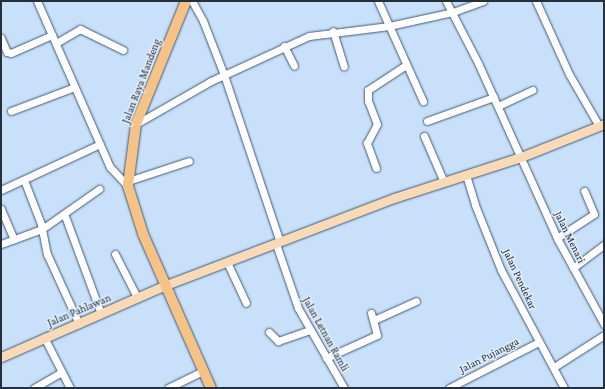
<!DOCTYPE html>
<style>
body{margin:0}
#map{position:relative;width:605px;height:389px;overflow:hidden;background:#c9e0fa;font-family:"Crimson Pro",serif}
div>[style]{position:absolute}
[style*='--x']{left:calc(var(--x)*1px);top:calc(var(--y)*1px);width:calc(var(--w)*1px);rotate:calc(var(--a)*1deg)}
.roads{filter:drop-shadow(0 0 1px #415975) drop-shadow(0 0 1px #415975)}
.minor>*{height:7px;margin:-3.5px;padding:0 3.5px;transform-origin:3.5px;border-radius:3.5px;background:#fff}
.major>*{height:9px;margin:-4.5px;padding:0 4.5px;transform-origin:4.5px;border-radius:4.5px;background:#f8dbb6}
.highway>*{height:10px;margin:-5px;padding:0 5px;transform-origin:5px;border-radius:5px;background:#f4c385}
span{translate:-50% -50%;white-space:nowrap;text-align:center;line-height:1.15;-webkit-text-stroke:3px #e0ecf9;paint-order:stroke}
.street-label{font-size:11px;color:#25303d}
.frame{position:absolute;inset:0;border:2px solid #25303d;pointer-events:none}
</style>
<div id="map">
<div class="roads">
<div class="minor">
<div style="--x:37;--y:1;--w:181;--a:66.3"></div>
<div style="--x:110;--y:167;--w:26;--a:47"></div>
<div style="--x:192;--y:1;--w:23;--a:61"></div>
<div style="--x:203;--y:21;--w:58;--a:68.7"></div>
<div style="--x:224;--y:75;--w:176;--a:71.5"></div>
<div style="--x:378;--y:1;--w:110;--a:65.8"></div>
<div style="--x:446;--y:1;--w:70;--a:62.7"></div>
<div style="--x:478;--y:63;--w:194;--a:65.7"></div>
<div style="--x:558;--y:240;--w:96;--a:61.3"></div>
<div style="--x:536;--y:1;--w:80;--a:65.7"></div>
<div style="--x:569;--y:74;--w:60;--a:60"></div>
<div style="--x:333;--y:31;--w:37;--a:73"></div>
<div style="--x:1;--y:38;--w:15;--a:67"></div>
<div style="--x:7;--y:52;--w:4;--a:14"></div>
<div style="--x:11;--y:53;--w:45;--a:-23.7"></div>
<div style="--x:56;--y:43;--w:28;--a:-30"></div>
<div style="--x:80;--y:29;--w:48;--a:26"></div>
<div style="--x:284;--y:46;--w:22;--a:63"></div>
<div style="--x:498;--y:106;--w:38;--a:-25"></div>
<div style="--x:11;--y:111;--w:68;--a:-20.6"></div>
<div style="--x:427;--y:121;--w:71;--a:-19.7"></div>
<div style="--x:136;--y:124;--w:86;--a:-29.8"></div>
<div style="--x:211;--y:81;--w:108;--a:-24.7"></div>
<div style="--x:309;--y:36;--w:81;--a:-7.1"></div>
<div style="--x:389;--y:26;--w:66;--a:-12.3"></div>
<div style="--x:453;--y:12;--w:32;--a:-20"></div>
<div style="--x:424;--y:136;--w:50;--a:66.5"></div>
<div style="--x:376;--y:168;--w:27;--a:-110"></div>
<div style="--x:367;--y:143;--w:21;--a:-62"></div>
<div style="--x:377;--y:124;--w:25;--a:-111"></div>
<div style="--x:368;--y:101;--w:11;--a:-90"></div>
<div style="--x:368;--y:90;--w:45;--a:-33.3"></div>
<div style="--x:466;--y:175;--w:31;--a:73"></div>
<div style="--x:475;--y:205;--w:70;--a:68.2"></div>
<div style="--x:501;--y:270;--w:134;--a:61.9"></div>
<div style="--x:24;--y:180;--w:47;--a:68.9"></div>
<div style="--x:41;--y:224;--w:31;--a:79"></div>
<div style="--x:47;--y:254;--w:77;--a:65.4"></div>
<div style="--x:128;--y:181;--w:64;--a:-18.2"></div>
<div style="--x:1;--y:190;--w:109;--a:-24.9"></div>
<div style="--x:1;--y:209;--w:33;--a:67"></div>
<div style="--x:65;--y:216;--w:104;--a:69.8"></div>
<div style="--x:557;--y:238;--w:44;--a:-33"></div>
<div style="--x:594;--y:214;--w:25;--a:-113"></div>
<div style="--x:1;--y:244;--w:44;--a:-20.1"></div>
<div style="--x:42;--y:229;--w:70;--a:-35.1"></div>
<div style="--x:276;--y:244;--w:68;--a:71"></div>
<div style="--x:298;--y:308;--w:92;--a:60.1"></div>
<div style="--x:115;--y:254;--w:48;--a:62.9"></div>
<div style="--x:227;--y:262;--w:45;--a:65.1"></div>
<div style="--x:573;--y:268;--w:39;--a:-37"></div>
<div style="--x:374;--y:320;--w:46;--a:-24.3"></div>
<div style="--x:269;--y:332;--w:13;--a:45"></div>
<div style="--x:278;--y:341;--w:34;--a:-19"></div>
<div style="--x:44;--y:337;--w:57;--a:63"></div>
<div style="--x:326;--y:358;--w:56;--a:-24.3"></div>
<div style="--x:377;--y:335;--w:23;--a:-105"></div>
<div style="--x:554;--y:367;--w:59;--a:-32.6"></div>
<div style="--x:34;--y:388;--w:32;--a:-30"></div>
<div style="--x:168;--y:388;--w:39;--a:-26"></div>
<div style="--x:449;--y:388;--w:101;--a:-27.1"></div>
</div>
<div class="major">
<div style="--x:1;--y:357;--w:180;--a:-23.6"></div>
<div style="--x:166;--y:285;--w:244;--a:-20.9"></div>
<div style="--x:394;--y:198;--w:133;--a:-17.9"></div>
<div style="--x:521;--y:157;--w:89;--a:-21.7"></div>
</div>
<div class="highway">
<div style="--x:186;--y:1;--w:133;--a:112.1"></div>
<div style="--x:136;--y:124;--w:63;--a:97.4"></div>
<div style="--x:128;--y:186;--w:50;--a:72.6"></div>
<div style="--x:143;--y:234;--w:168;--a:66.2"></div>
</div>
</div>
<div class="street-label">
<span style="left:141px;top:81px;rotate:-69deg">Jalan Raya Mandeng</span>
<span style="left:570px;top:237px;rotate:64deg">Jalan Menari</span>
<span style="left:520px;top:279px;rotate:65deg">Jalan Pendekar</span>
<span style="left:79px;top:310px;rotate:-23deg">Jalan Pahlawan</span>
<span style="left:326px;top:334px;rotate:61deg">Jalan Letnan Ramli</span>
<span style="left:489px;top:355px;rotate:-27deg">Jalan Pujangga</span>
</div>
<div class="frame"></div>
</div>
